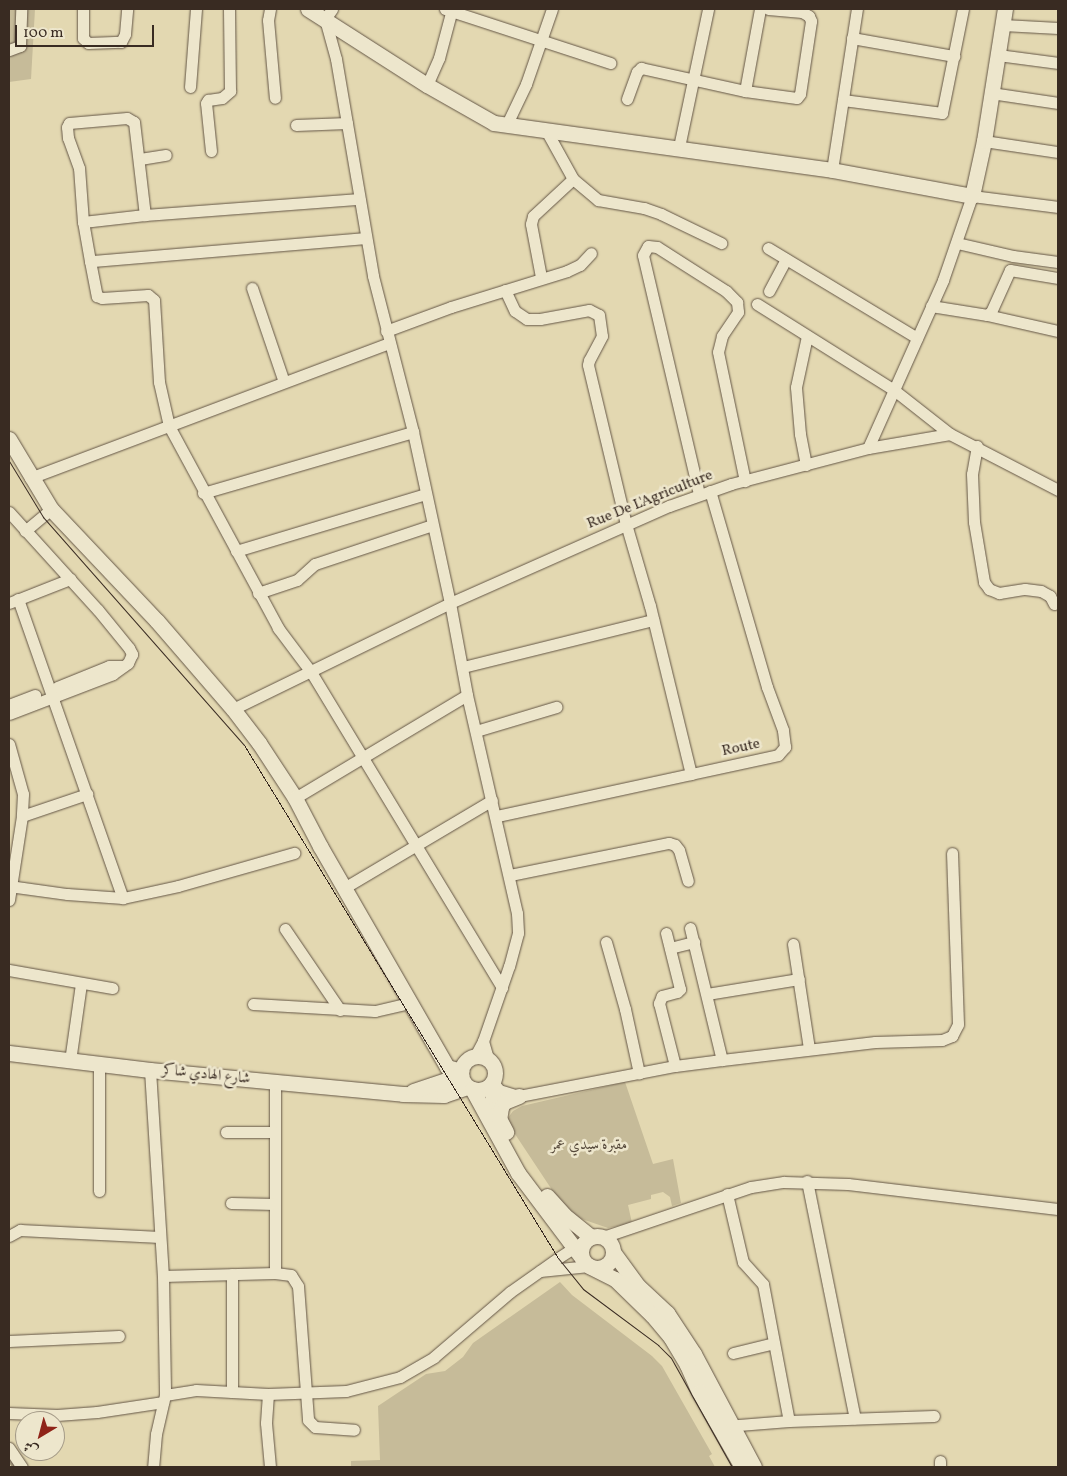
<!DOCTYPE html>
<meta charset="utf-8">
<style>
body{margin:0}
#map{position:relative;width:1067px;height:1476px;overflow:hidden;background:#e3d8b1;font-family:Vollkorn,Amiri,serif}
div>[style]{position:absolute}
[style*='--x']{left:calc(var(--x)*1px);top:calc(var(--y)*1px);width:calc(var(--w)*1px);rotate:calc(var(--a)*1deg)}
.green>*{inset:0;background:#c6bb99}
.stream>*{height:2.5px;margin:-1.25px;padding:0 1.25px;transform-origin:1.25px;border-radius:1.25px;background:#a99d80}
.roads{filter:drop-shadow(0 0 1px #645646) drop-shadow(0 0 1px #645646)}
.street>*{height:11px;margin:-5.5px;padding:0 5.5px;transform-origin:5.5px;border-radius:5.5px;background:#ede6cc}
.secondary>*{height:15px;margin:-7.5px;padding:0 7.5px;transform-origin:7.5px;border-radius:7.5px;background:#ede6cc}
.secondary>.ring{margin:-7.5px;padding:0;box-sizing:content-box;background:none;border:15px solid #ede6cc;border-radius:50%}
.tram>*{height:1px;margin:-0.5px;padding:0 0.5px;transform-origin:0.5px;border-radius:0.5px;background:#392b22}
span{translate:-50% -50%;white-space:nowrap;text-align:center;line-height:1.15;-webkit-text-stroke:5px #ede6cc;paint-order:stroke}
.street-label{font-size:15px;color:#392b22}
.park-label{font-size:15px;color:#55483a;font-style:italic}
.frame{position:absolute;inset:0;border:10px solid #392b22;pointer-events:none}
.north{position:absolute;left:15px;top:1411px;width:50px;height:50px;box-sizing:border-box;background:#ede6cc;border:1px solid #a59b88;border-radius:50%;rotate:217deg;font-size:14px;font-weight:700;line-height:20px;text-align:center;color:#392b22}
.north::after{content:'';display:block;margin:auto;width:18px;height:22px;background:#8f2418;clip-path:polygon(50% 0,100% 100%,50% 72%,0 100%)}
.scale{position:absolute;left:15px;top:25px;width:139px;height:22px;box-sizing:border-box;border:2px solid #392b22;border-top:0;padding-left:6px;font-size:15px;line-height:18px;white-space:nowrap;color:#392b22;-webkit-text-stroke:4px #ede6cc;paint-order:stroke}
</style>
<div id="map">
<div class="green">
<div style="clip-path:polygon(9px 9px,35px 9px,31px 79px,9px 82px)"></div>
<div style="clip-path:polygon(625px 1082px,653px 1164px,673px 1159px,681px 1203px,672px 1206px,670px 1197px,663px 1192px,651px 1195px,651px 1199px,628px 1205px,632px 1223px,608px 1228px,576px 1217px,566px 1211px,509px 1125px,508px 1118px,513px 1111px,522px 1106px)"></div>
<div style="clip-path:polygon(560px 1282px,572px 1295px,652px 1356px,662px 1366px,712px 1454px,709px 1456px,715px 1467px,351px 1467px,351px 1461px,380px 1460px,378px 1406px,426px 1374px,445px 1371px,463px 1357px,473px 1343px)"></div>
</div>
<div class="stream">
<div style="--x:9;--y:1460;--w:9;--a:54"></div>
</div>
<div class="roads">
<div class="street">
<div style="--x:83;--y:9;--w:29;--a:90"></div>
<div style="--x:83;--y:38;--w:7;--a:45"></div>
<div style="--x:88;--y:43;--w:33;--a:-2"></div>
<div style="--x:121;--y:42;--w:9;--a:-63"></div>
<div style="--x:125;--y:34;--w:25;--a:-85"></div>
<div style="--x:270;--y:9;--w:11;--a:100"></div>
<div style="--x:268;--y:20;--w:78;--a:84.9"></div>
<div style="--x:332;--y:9;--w:12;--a:125"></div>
<div style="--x:325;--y:19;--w:41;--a:74.6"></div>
<div style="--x:336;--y:59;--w:220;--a:80.3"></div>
<div style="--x:373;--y:276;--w:161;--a:75.6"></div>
<div style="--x:413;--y:432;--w:175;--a:77.8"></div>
<div style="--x:450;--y:603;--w:94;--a:79.5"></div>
<div style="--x:467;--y:695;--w:224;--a:77.1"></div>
<div style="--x:517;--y:913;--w:20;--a:87"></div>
<div style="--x:518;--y:933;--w:34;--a:105"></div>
<div style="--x:509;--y:966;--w:79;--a:109.1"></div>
<div style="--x:483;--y:1041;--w:17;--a:118"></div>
<div style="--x:445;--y:9;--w:174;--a:18.1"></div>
<div style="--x:1003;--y:25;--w:55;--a:3.1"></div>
<div style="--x:852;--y:38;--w:104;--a:10"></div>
<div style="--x:9;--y:50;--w:12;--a:-20"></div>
<div style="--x:20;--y:46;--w:37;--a:-88"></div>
<div style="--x:998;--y:55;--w:61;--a:7.6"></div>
<div style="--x:427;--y:85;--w:30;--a:-66"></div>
<div style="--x:439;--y:58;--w:51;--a:-75.1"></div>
<div style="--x:190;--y:87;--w:78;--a:-85.6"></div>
<div style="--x:745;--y:91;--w:83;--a:-79.6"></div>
<div style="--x:991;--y:93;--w:68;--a:8.5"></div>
<div style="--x:627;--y:99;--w:29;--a:-70"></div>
<div style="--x:637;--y:72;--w:6;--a:-45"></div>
<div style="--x:641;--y:68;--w:107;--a:12.5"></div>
<div style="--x:745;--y:91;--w:52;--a:7.7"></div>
<div style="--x:797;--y:98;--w:5;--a:-53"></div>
<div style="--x:800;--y:94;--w:74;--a:-81.4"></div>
<div style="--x:811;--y:21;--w:5;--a:-112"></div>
<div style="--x:809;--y:16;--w:8;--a:-150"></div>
<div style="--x:802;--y:12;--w:34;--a:-175"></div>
<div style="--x:843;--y:100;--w:100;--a:7.5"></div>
<div style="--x:942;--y:113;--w:106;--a:-78.6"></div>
<div style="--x:296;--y:125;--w:51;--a:-2.2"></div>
<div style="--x:506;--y:126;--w:47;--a:-64.5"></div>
<div style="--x:526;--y:84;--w:79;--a:-70.9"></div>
<div style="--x:547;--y:132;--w:54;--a:61"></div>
<div style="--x:573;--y:179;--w:33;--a:40"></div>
<div style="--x:598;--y:200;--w:47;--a:9.9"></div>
<div style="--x:644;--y:208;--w:18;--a:19"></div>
<div style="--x:661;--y:214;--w:67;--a:25.8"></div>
<div style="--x:984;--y:141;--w:75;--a:8.5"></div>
<div style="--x:679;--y:147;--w:141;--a:-78.1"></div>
<div style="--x:211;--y:151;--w:48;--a:-95.9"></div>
<div style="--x:206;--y:103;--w:4;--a:-56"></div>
<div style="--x:208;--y:100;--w:14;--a:-8"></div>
<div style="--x:222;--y:98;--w:11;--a:-41"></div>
<div style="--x:230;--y:91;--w:82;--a:-90.7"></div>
<div style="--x:140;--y:159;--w:26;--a:-9"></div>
<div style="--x:832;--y:170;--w:163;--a:-81.2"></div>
<div style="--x:83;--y:222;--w:62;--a:-6.4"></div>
<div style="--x:145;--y:215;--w:215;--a:-4.3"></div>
<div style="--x:366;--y:238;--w:277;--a:175.2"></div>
<div style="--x:90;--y:261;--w:36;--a:79"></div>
<div style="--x:97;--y:296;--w:5;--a:22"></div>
<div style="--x:102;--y:298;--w:46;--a:-3.7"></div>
<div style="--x:148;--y:295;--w:8;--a:40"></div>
<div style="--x:154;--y:300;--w:82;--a:86.5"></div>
<div style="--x:159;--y:382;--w:45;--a:77.2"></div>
<div style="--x:169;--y:426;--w:230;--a:61.6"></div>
<div style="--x:278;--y:628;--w:55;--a:53.1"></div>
<div style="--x:311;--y:672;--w:369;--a:58.8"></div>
<div style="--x:957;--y:243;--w:57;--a:13.1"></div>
<div style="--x:1013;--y:256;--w:45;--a:7.6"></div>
<div style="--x:768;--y:248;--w:174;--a:31.1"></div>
<div style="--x:90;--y:261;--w:40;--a:-100"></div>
<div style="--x:83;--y:222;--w:54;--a:-94.2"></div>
<div style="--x:79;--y:168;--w:32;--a:-110"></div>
<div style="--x:68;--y:138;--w:11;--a:-95"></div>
<div style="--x:67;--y:127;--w:4;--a:-63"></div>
<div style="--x:69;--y:123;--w:58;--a:-4.9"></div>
<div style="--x:127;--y:118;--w:8;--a:30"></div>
<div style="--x:134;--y:122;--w:94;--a:83.3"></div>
<div style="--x:541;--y:277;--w:54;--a:-100.7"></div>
<div style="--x:531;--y:224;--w:8;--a:-76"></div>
<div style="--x:533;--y:216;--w:54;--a:-42.8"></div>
<div style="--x:252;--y:288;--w:99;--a:71.2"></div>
<div style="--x:505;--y:290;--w:23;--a:65"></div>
<div style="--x:515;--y:311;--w:14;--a:34"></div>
<div style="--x:527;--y:319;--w:13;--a:0"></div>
<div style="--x:540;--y:319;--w:50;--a:-10.4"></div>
<div style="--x:589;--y:310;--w:11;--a:27"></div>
<div style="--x:599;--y:315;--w:21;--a:82"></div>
<div style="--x:602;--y:336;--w:27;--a:118"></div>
<div style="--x:589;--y:360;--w:5;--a:101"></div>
<div style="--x:588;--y:365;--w:163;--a:76.6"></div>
<div style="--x:626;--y:524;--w:85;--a:73.7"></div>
<div style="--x:650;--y:606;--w:173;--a:76.3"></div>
<div style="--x:691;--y:774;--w:89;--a:-12.3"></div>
<div style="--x:778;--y:755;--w:11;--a:-49"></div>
<div style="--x:785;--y:747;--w:17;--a:-97"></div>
<div style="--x:783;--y:730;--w:46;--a:-110.4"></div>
<div style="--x:767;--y:687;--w:204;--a:-106.2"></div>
<div style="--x:769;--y:291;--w:36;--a:-62"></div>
<div style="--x:757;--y:304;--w:162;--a:32.1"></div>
<div style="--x:894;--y:390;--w:71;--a:38.2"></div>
<div style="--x:931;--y:306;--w:57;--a:9.1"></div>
<div style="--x:987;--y:315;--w:5;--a:-37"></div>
<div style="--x:991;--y:312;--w:46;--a:-65.7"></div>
<div style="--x:1010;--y:270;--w:49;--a:9.5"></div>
<div style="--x:987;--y:315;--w:73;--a:12.7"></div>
<div style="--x:386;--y:331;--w:69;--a:-20.3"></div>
<div style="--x:451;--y:307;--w:121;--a:-17.2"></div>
<div style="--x:567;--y:271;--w:14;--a:-25"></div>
<div style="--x:580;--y:265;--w:16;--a:-47"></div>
<div style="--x:977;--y:446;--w:28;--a:100"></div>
<div style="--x:972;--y:474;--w:48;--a:87.6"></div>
<div style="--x:974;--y:522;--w:61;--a:80.5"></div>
<div style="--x:984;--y:582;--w:9;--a:54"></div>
<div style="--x:989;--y:589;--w:11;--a:22"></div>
<div style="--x:999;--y:593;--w:26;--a:-9"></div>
<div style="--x:1025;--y:589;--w:16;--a:7"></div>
<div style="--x:1041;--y:591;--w:10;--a:29"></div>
<div style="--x:1050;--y:596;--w:9;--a:63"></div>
<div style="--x:868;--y:448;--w:184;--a:-65.9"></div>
<div style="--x:943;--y:280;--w:89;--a:-71"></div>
<div style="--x:972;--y:196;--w:87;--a:7.3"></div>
<div style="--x:806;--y:465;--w:32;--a:-101"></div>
<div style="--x:800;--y:434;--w:47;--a:-94.9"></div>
<div style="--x:796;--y:387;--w:52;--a:-77.8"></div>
<div style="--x:30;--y:478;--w:384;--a:-20.6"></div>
<div style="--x:203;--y:493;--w:219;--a:-16.2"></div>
<div style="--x:699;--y:494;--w:245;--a:-103.2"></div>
<div style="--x:643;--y:255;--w:10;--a:-61"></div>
<div style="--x:648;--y:246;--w:9;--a:6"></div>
<div style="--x:657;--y:247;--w:82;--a:32.5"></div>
<div style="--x:726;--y:291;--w:16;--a:45"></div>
<div style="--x:737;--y:302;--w:10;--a:84"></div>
<div style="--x:738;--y:312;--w:29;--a:124"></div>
<div style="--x:722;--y:336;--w:16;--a:104"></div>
<div style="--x:718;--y:352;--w:132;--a:78.2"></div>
<div style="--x:9;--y:512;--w:132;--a:47.8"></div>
<div style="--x:98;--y:610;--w:49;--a:50.8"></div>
<div style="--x:129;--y:648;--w:7;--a:63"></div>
<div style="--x:132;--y:654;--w:10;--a:114"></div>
<div style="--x:128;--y:663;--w:19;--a:144"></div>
<div style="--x:113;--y:674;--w:111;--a:159"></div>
<div style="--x:25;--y:531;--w:34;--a:-40"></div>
<div style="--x:236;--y:551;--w:198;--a:-16.7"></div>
<div style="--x:258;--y:593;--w:41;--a:-18.4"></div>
<div style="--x:297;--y:580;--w:24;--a:-42"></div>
<div style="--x:315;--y:564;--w:123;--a:-18.4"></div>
<div style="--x:18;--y:599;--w:317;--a:70.7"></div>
<div style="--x:9;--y:603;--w:66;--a:-21.5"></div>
<div style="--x:463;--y:667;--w:196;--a:-13.9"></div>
<div style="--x:57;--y:687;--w:56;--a:-22"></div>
<div style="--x:109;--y:666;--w:14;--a:0"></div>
<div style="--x:9;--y:705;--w:28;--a:-21"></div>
<div style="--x:233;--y:709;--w:242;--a:-26"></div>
<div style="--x:450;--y:603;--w:240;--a:-23.9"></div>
<div style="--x:669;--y:506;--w:66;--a:-19.5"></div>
<div style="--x:731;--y:484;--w:142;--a:-14.7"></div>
<div style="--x:868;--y:448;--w:83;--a:-9.7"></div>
<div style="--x:950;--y:434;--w:122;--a:27.4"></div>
<div style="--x:476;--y:731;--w:84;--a:-16.7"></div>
<div style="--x:9;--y:744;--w:52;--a:74.4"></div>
<div style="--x:23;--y:794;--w:22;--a:93"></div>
<div style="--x:22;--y:816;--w:69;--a:-18.7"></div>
<div style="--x:295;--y:798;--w:200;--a:-30.9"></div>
<div style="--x:497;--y:816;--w:198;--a:-12.2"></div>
<div style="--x:510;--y:875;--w:162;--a:-11.4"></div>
<div style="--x:669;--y:843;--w:6;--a:18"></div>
<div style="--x:675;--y:845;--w:6;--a:51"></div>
<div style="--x:679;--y:850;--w:32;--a:74"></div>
<div style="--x:9;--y:886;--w:59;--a:7.9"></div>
<div style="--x:67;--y:894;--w:56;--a:4.1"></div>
<div style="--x:123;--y:898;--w:56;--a:-12.3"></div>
<div style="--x:178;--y:886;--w:121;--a:-15.9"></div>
<div style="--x:344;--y:888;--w:172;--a:-30.7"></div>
<div style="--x:9;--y:900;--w:85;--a:-81.2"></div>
<div style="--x:690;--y:928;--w:136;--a:76.4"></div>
<div style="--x:285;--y:929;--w:98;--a:55.8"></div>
<div style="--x:666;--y:933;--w:58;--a:76"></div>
<div style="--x:680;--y:989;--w:4;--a:135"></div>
<div style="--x:677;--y:992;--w:16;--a:165"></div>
<div style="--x:662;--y:996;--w:8;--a:113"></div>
<div style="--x:659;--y:1003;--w:65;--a:75.7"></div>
<div style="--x:606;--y:942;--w:70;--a:74.2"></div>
<div style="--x:625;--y:1009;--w:66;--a:77.7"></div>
<div style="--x:793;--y:944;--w:105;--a:81.3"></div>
<div style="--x:670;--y:948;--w:25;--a:-14"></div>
<div style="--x:9;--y:970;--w:105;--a:9.9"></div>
<div style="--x:707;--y:994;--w:93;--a:-9.3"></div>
<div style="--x:253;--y:1004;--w:122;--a:3.3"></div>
<div style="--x:375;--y:1011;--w:37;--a:-13"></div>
<div style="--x:483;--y:1041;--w:19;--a:74"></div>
<div style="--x:70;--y:1061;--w:78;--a:-81.9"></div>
<div style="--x:150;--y:1070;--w:206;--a:86.4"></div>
<div style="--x:163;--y:1276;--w:119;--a:89"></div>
<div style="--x:165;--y:1395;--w:40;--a:103"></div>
<div style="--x:156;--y:1434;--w:33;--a:95"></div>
<div style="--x:493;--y:1082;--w:10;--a:53"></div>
<div style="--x:499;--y:1090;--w:21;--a:17"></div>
<div style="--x:519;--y:1096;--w:159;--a:-10.9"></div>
<div style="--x:675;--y:1066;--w:47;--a:-7.3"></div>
<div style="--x:722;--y:1060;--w:154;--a:-6.7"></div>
<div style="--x:875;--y:1042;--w:67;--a:-1.7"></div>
<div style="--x:942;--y:1040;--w:11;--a:-22"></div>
<div style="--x:952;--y:1036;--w:13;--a:-63"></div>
<div style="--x:958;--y:1024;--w:171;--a:-92"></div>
<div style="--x:275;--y:1083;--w:190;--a:90"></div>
<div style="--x:226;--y:1132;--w:49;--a:0"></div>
<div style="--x:807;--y:1181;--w:242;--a:78.6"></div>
<div style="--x:99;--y:1191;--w:127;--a:-90"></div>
<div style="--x:727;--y:1194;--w:70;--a:76.8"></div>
<div style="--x:743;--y:1262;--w:30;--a:48"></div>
<div style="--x:763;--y:1284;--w:139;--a:79.3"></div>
<div style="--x:231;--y:1203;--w:44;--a:1.3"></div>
<div style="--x:9;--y:1236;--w:13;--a:-29"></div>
<div style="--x:20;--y:1230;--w:140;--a:2.9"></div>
<div style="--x:603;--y:1237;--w:156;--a:-18.7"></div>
<div style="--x:751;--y:1187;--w:33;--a:-9"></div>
<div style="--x:784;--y:1182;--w:64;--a:1.8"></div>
<div style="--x:848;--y:1184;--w:211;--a:6.8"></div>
<div style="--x:540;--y:1271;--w:49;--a:-5.8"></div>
<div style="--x:163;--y:1276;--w:112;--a:-1.5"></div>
<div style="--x:275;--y:1273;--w:16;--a:7"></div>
<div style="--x:291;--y:1275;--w:13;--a:58"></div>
<div style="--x:298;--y:1286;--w:134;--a:85.7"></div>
<div style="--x:308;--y:1420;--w:10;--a:45"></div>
<div style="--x:315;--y:1427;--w:39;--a:4"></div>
<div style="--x:9;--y:1341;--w:110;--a:-2.6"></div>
<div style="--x:733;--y:1353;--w:42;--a:-13.7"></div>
<div style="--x:232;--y:1392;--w:118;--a:-90"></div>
<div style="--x:268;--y:1394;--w:29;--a:94"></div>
<div style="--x:266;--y:1423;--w:44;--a:84.8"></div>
<div style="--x:165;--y:1395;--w:31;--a:-9"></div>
<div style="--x:196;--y:1390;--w:72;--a:3.2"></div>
<div style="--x:268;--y:1394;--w:78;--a:-2.2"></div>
<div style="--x:346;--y:1391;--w:56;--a:-14.5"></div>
<div style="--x:400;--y:1377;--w:39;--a:-30"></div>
<div style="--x:434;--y:1357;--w:100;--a:-40.5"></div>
<div style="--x:510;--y:1292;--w:59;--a:-35.3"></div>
<div style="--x:558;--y:1258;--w:33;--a:-33"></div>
<div style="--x:9;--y:1413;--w:48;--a:2.4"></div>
<div style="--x:57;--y:1415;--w:40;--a:-4.3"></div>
<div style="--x:97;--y:1412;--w:67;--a:-8.6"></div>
<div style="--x:726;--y:1426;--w:63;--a:-4.5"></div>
<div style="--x:789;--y:1421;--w:145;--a:-2"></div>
<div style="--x:9;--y:1448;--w:23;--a:56"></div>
<div style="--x:940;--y:1461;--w:6;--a:90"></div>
</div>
<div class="secondary">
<div style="--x:308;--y:9;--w:141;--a:32.6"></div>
<div style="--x:427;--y:85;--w:77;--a:29.6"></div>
<div style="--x:494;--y:123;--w:341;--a:7.9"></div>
<div style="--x:832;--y:170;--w:142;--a:10.5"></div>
<div style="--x:972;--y:196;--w:56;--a:-77.7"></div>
<div style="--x:984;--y:141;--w:134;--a:-81"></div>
<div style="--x:9;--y:439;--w:82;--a:59"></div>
<div style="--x:51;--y:509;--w:154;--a:46.6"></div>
<div style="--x:157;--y:621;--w:116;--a:49.2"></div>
<div style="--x:233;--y:709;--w:43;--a:52.6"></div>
<div style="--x:259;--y:743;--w:66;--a:56.8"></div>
<div style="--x:295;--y:798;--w:54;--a:62.5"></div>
<div style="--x:320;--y:846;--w:255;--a:60.1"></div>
<div style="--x:447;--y:1067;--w:15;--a:16"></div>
<div style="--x:9;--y:1053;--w:142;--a:6.9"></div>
<div style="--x:150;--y:1070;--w:254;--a:5.4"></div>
<div style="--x:403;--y:1094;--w:41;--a:1.4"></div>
<div style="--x:444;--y:1095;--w:24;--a:-19"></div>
<div class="ring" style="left:461px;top:1056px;width:19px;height:19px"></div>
<div style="--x:491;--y:1084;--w:25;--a:83"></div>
<div style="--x:494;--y:1109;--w:26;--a:62"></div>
<div style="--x:472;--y:1089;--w:96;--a:61.3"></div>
<div style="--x:518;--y:1173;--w:106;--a:53"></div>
<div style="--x:413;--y:1091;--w:51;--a:-18.4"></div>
<div style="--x:499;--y:1120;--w:13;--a:-81"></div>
<div style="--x:501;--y:1107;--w:6;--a:-59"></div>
<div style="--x:504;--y:1102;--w:16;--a:-22"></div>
<div style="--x:547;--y:1196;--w:25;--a:48"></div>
<div style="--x:564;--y:1215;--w:35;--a:39"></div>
<div class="ring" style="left:581px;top:1236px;width:17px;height:17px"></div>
<div style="--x:613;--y:1252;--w:42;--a:53.7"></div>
<div style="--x:638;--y:1286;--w:40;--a:43"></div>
<div style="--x:667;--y:1313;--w:49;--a:56.6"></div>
<div style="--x:694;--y:1354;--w:128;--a:62"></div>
<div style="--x:589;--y:1266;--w:29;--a:27"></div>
<div style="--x:615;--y:1279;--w:52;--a:44.2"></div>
<div style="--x:652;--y:1315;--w:30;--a:50"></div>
<div style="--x:671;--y:1338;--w:31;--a:59"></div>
<div style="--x:687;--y:1365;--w:30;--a:66"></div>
<div style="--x:699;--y:1392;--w:86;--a:60.2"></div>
</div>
</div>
<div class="tram">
<div style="--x:9;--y:461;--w:66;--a:58.7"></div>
<div style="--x:43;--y:517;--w:304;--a:48.6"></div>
<div style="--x:244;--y:745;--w:601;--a:58.53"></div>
<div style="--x:558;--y:1258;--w:40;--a:51"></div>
<div style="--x:583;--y:1289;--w:94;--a:36.7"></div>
<div style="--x:658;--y:1345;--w:18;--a:45"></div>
<div style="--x:671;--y:1358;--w:125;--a:60.8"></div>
</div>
<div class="street-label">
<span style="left:650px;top:500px;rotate:-22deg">Rue De L'Agriculture</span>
<span style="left:741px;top:748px;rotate:-12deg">Route</span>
<span style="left:206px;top:1075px;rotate:6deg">شارع الهادي شاكر</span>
</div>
<div class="park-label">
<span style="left:589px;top:1146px">مقبرة سيدي عمر</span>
</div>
<div class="frame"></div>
<div class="north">ش</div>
<div class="scale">100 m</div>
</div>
